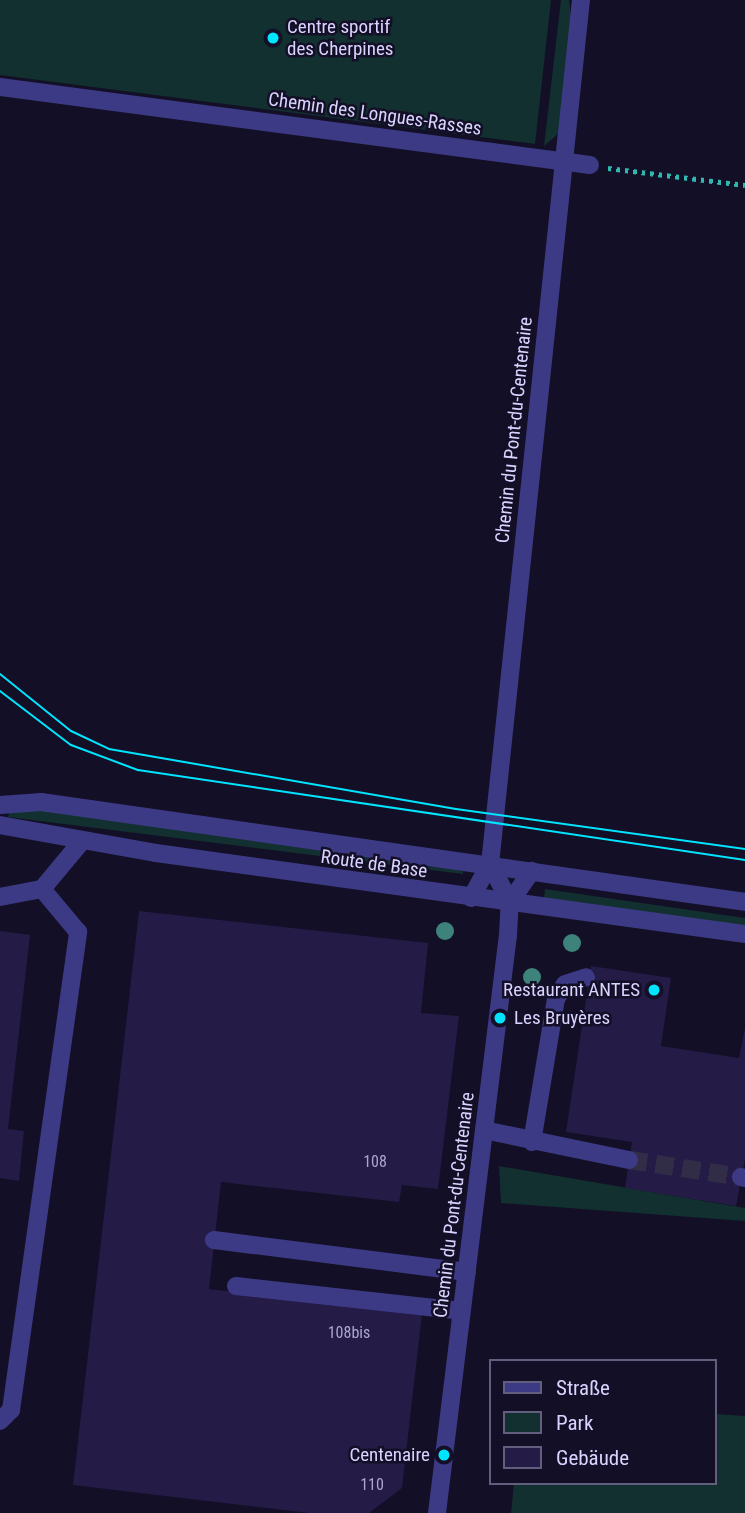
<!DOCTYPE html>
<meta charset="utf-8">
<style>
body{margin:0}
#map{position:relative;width:745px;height:1513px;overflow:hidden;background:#130f26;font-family:"Roboto Condensed",sans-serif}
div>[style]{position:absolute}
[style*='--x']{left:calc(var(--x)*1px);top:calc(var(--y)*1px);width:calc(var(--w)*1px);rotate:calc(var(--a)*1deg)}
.green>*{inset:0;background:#12302f}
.building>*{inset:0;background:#241b47}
.minor-tunnel>*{height:18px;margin-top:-9px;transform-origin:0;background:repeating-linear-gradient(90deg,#312d47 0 18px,transparent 0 27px)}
.path>*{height:4.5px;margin-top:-2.25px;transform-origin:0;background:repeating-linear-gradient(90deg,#2fb8b0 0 3.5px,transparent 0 8.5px)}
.minor>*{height:18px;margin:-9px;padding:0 9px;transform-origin:9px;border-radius:9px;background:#3d3a85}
.tram>*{height:2px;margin:-1px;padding:0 1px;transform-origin:1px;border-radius:1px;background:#00e5ff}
.trees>*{width:18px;height:18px;margin:-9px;border-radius:50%;background:#3d827b}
.dots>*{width:19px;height:19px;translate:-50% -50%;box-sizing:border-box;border:4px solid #130f26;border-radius:50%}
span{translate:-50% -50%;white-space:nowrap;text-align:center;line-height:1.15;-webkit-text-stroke:5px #130f26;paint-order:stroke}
.number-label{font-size:16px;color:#aca6d1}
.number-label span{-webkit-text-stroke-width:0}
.poi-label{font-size:19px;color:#d9d4ff}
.left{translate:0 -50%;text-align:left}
.right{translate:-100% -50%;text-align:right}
.street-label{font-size:19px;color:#d9d4ff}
.legend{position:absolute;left:489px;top:1359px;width:228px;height:126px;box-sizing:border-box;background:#130f26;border:2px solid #625e7d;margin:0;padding:9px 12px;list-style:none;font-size:21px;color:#d9d4ff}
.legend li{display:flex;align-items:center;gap:14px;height:35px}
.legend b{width:35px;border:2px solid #625e7d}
</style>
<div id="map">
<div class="green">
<div style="clip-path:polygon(0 0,551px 0,535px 144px,0 75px)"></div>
<div style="clip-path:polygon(561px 0,569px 0,572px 24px,559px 133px,544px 146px)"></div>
<div style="clip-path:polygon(32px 809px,463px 871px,463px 874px,8px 817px,10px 810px)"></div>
<div style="clip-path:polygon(545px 889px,745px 918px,745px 927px,544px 898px)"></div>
<div style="clip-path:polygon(499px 1166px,745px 1208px,745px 1221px,501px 1203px)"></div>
<div style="clip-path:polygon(715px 1414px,745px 1416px,745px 1513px,511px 1513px,514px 1483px,715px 1483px)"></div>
</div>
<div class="building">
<div style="clip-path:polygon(139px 911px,428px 943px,421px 1013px,459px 1016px,438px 1189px,402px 1185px,399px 1202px,221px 1182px,209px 1289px,422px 1314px,402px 1488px,369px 1513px,309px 1513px,73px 1485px)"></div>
<div style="clip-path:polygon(0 931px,30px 935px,8px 1129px,24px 1131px,19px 1181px,0 1178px)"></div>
<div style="clip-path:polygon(591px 966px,671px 978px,661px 1046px,739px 1058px,745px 1028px,745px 1159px,736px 1206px,625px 1188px,632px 1142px,566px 1132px)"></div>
</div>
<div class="minor-tunnel">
<div style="--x:629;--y:1160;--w:113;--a:8.6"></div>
</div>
<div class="path">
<div style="--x:608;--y:168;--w:138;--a:7.1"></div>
</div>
<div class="minor">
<div style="--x:0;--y:87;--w:595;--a:7.53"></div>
<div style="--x:0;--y:805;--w:41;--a:-4.2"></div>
<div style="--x:41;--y:802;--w:711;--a:8.08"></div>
<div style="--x:0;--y:825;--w:158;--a:10.2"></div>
<div style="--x:156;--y:853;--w:595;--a:7.83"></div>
<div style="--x:0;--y:897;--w:43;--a:-10.8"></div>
<div style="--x:42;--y:889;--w:62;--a:-50.2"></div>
<div style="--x:471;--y:898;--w:39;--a:-61"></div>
<div style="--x:490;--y:864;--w:869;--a:-83.99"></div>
<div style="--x:510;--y:902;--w:38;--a:-55"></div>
<div style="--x:484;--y:1130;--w:148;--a:11.7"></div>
<div style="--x:532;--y:1142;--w:145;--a:-80.5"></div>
<div style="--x:556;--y:999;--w:17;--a:-59"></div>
<div style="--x:565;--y:984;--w:22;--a:-18"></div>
<div style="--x:741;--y:1177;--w:4;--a:14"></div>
<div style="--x:214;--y:1240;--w:255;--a:7.2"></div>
<div style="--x:236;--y:1286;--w:227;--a:6.3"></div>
<div style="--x:0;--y:1421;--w:16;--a:-45"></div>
<div style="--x:11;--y:1410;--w:483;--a:-82"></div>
<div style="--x:78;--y:932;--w:56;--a:-129.9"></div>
<div style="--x:437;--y:1513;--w:582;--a:-83"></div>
<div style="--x:508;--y:935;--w:33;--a:-87"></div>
<div style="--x:510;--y:902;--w:43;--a:-117.8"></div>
</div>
<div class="tram">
<div style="--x:0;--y:674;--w:91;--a:38.8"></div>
<div style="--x:71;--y:731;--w:42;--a:25.3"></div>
<div style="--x:109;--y:749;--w:352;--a:9.8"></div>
<div style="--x:456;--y:809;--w:292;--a:7.9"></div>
<div style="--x:0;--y:691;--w:89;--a:37.3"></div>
<div style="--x:71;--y:745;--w:72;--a:20.5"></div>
<div style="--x:138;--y:770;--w:614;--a:8.43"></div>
</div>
<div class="trees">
<div style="left:445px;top:931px"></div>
<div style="left:572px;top:943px"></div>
<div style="left:532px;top:977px"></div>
</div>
<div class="dots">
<div style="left:273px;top:38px;background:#00e5ff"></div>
<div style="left:654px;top:990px;background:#00e5ff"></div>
<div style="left:500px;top:1018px;background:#00e5ff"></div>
<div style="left:444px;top:1455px;background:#00e5ff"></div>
</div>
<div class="number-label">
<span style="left:375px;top:1162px">108</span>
<span style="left:349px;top:1333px">108bis</span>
<span style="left:372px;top:1485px">110</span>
</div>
<div class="poi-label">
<span class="left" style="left:287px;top:38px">Centre sportif<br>des Cherpines</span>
<span class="right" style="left:640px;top:990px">Restaurant ANTES</span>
<span class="left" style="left:514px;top:1018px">Les Bruyères</span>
<span class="right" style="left:430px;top:1455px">Centenaire</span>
</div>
<div class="street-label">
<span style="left:375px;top:114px;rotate:8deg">Chemin des Longues-Rasses</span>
<span style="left:514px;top:430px;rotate:-84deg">Chemin du Pont-du-Centenaire</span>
<span style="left:374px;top:864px;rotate:8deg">Route de Base</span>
<span style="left:454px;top:1205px;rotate:-83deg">Chemin du Pont-du-Centenaire</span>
</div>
<ul class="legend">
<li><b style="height:9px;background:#3d3a85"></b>Straße</li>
<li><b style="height:19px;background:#12302f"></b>Park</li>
<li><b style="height:19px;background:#241b47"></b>Gebäude</li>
</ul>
</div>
